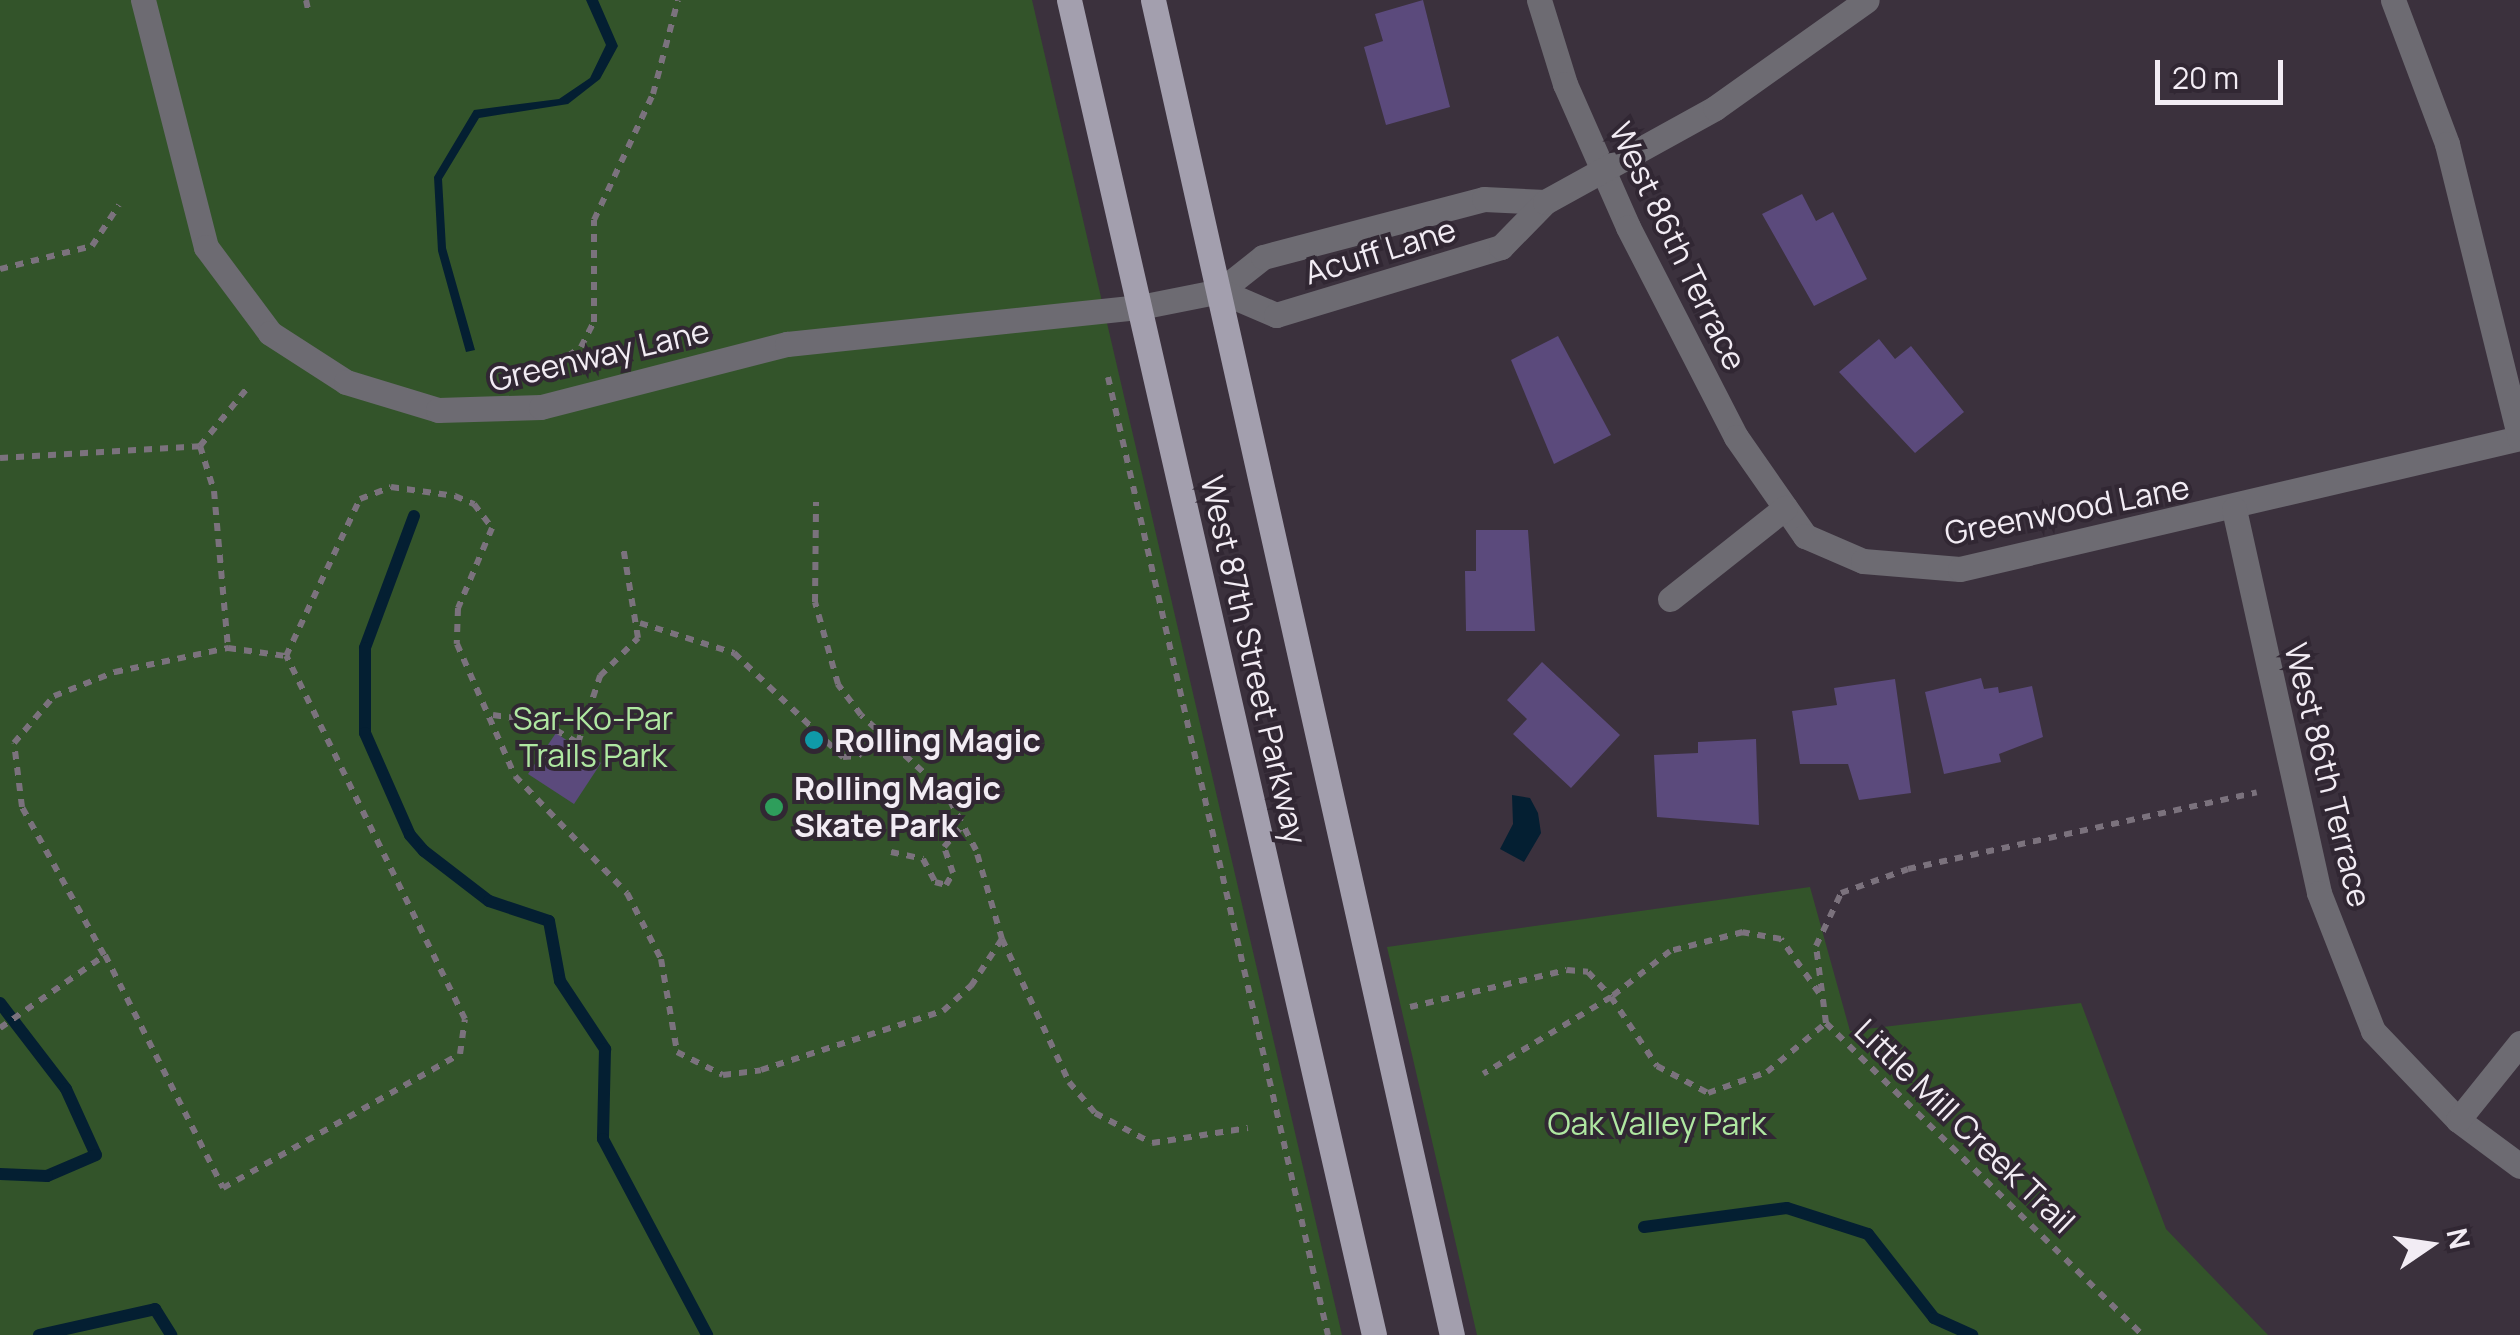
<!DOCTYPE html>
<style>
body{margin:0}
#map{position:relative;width:2520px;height:1335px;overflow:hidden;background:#3b313d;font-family:Manrope,sans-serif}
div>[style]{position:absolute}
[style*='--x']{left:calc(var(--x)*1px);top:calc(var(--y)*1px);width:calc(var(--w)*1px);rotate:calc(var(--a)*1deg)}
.green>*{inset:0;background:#33542a}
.water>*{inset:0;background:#041f32}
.stream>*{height:12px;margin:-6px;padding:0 6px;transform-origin:6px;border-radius:6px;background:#041f32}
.building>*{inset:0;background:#5b4a7c}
.path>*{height:6px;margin-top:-3px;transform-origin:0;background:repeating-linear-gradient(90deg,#7b727d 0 8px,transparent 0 16px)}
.minor>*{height:25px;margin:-12.5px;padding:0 12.5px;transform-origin:12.5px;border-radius:12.5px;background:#6d6b72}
.major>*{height:25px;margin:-12.5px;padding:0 12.5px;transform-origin:12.5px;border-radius:12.5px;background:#a39fae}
.dots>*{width:28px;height:28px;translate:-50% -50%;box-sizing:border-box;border:5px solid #312733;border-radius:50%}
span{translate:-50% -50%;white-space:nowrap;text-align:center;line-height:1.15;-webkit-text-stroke:8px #312733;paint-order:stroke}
.street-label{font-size:32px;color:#f2ecf4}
.park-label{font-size:32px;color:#afe8a1}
.poi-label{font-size:32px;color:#f2ecf4;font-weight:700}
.left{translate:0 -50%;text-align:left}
.north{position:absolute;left:2380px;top:1195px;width:100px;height:100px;-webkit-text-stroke:8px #312733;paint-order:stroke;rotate:77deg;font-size:28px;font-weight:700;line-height:40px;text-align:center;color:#f2ecf4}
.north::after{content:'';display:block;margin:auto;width:35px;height:45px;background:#f2ecf4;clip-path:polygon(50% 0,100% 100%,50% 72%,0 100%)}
.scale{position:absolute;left:2155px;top:60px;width:128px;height:45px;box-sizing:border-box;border:5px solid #f2ecf4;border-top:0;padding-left:12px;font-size:30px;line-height:35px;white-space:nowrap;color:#f2ecf4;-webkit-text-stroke:8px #312733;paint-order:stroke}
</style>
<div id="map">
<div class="green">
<div style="clip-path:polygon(0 0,1032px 0,1342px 1335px,0 1335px)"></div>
<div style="clip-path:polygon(1810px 887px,1850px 1031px,2081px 1003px,2166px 1229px,2268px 1335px,1477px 1335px,1387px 947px)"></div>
</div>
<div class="water">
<div style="clip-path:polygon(586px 0,598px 0,618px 46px,600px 79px,568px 104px,479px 118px,442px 179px,446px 248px,475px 350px,466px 352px,438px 251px,434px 177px,474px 110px,559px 99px,590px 78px,606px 45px)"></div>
<div style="clip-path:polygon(1512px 795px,1530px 798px,1538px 813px,1541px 833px,1524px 862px,1500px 849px,1513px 824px)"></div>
</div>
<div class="stream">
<div style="--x:414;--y:516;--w:141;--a:110.4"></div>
<div style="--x:365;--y:648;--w:85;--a:90"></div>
<div style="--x:365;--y:733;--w:111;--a:66.2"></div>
<div style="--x:410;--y:835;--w:21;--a:49"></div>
<div style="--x:424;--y:851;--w:82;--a:37.6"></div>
<div style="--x:489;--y:901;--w:63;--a:18.4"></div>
<div style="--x:549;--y:921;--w:61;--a:79.6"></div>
<div style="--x:560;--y:981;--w:82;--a:56.5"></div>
<div style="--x:605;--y:1049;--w:90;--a:91.3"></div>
<div style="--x:603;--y:1139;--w:222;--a:62"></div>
<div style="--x:0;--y:1003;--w:108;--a:52.5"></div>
<div style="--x:66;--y:1089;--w:72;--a:65.6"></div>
<div style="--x:96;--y:1155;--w:53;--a:156.8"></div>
<div style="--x:47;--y:1176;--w:47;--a:-177.6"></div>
<div style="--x:1644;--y:1227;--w:144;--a:-7.6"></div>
<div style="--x:1787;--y:1208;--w:85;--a:17.8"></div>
<div style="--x:1868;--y:1234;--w:107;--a:51.8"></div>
<div style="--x:1934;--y:1318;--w:42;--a:24.1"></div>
<div style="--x:39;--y:1335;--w:119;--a:-12.6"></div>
<div style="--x:155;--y:1309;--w:31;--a:58"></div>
</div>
<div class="building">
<div style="clip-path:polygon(1423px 0,1450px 107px,1386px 125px,1364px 47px,1383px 41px,1375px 14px)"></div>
<div style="clip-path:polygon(1802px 194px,1816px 221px,1833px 212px,1867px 279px,1814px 306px,1762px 214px)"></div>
<div style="clip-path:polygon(1558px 336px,1611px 435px,1554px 464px,1511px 360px)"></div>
<div style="clip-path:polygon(1879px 339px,1895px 359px,1911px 346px,1964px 412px,1915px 453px,1839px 372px)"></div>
<div style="clip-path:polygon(1476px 530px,1528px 530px,1535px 631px,1466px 631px,1465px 571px,1476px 571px)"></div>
<div style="clip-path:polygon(1542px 662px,1620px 735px,1571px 788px,1513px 734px,1527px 719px,1507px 700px)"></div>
<div style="clip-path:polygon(1981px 678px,1984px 689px,1998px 687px,1999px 693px,2032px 686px,2043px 737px,1999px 754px,2001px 762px,1944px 774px,1925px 692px)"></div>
<div style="clip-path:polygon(1895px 679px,1911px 793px,1859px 800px,1848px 764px,1800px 764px,1792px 711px,1837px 705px,1834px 688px)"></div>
<div style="clip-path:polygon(556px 733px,601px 763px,574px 804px,528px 774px)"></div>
<div style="clip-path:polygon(1756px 739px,1759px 825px,1657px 817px,1654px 755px,1698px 753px,1698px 742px)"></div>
</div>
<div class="path">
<div style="--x:306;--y:0;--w:14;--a:78"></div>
<div style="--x:0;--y:269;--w:95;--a:-14"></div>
<div style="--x:92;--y:246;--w:49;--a:-56.6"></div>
<div style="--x:555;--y:365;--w:32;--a:-35"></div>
<div style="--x:581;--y:347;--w:28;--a:-63"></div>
<div style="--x:594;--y:322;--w:102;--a:-90"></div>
<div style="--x:594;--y:220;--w:139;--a:-64.9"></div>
<div style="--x:653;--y:94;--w:97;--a:-75.1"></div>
<div style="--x:1108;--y:377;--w:983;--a:77.07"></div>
<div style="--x:200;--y:446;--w:77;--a:-50.8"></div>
<div style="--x:0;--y:458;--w:200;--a:-3.4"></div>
<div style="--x:200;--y:446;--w:47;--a:72.7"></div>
<div style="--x:214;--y:491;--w:158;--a:84.9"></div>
<div style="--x:228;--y:648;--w:59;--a:7.9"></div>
<div style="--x:640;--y:623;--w:99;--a:17.7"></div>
<div style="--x:734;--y:653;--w:151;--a:43.7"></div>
<div style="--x:843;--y:757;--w:15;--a:-4"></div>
<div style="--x:858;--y:756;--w:33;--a:-50"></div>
<div style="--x:493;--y:715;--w:49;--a:8.1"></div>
<div style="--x:542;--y:722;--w:42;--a:30.3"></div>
<div style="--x:578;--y:743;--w:71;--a:-71.8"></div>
<div style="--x:600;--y:676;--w:54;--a:-45"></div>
<div style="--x:638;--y:638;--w:93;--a:-99.3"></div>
<div style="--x:891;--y:852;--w:33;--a:12"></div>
<div style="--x:923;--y:859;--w:26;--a:62"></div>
<div style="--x:935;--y:882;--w:11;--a:15"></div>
<div style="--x:946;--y:885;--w:14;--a:-60"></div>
<div style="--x:953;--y:873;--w:28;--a:-109"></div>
<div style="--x:944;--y:847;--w:30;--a:-49"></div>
<div style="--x:1002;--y:939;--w:158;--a:64.9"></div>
<div style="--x:1069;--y:1082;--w:40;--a:50"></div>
<div style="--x:1095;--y:1113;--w:64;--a:27.8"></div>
<div style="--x:1152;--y:1143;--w:97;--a:-8.9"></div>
<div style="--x:104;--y:955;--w:169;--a:-119"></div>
<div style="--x:22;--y:807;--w:64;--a:-97.1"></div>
<div style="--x:14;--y:743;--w:62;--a:-49.6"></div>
<div style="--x:54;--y:696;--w:66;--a:-21.5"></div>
<div style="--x:115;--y:672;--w:116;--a:-12"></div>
<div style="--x:1819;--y:993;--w:66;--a:-125.1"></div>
<div style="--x:1781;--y:939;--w:39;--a:-170"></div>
<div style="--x:1743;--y:932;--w:75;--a:165.4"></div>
<div style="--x:1670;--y:951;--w:75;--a:142.1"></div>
<div style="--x:1611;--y:997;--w:83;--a:56.3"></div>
<div style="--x:1657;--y:1066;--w:58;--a:27.9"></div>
<div style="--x:1708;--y:1093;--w:63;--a:-19.6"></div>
<div style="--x:1767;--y:1072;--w:77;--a:-39.7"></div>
<div style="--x:1826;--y:1023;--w:444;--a:44.6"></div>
<div style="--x:1410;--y:1007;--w:161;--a:-13.3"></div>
<div style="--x:1567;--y:970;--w:21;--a:5"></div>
<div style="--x:1588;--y:972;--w:34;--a:47"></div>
<div style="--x:1611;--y:997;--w:149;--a:149"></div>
<div style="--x:1826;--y:1023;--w:78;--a:-97.4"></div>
<div style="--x:1816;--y:946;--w:59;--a:-64.7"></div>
<div style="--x:1841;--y:893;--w:71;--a:-19.7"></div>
<div style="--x:1908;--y:869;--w:357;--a:-12.4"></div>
<div style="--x:0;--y:1028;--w:128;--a:-34.8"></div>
<div style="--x:105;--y:955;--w:261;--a:63.1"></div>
<div style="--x:223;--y:1188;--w:272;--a:-29.5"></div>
<div style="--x:460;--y:1054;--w:35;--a:-82"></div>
<div style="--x:465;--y:1019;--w:405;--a:-116.2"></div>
<div style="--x:286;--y:656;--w:174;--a:-64.8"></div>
<div style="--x:360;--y:499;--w:33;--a:-21"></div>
<div style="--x:391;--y:487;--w:65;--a:8"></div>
<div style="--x:455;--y:496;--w:21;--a:23"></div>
<div style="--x:474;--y:504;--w:30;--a:53"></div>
<div style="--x:492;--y:528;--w:87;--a:113"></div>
<div style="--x:458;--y:608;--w:36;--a:92"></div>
<div style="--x:457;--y:644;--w:144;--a:66.3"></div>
<div style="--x:515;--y:776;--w:162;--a:46.3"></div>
<div style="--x:627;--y:893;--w:74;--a:62.7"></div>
<div style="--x:661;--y:959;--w:94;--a:80.2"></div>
<div style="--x:677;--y:1052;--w:51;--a:26.6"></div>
<div style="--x:723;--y:1075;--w:38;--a:-7"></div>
<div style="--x:761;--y:1070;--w:191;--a:-18"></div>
<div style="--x:943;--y:1011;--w:38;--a:-42"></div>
<div style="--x:971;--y:986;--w:56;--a:-56.6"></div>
<div style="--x:1002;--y:939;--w:93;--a:-106.3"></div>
<div style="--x:976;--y:850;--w:64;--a:-117.8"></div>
<div style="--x:946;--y:793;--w:115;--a:-137.5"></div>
<div style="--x:861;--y:715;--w:39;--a:-127"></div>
<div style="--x:838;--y:684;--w:85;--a:-105.7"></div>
<div style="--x:815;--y:602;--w:100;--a:-89.4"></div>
</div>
<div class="minor">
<div style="--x:143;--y:0;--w:255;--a:75.7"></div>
<div style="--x:206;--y:247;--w:107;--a:53.3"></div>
<div style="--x:270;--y:333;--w:90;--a:32.8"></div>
<div style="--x:346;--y:382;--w:96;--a:16.9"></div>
<div style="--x:438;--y:410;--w:103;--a:-1.7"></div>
<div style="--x:541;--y:407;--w:254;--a:-14.4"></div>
<div style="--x:787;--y:344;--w:355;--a:-6"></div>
<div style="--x:1140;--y:307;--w:82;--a:-11.3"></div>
<div style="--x:1220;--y:291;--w:55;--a:-38.3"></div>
<div style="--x:1263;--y:257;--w:228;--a:-14.7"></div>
<div style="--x:1484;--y:199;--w:61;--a:2.8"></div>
<div style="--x:1539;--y:0;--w:88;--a:72.8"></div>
<div style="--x:1565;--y:84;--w:156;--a:66.2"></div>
<div style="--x:1628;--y:227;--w:236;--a:62.8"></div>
<div style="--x:1736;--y:437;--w:121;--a:55.1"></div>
<div style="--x:1805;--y:536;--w:63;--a:23.3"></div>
<div style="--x:1863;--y:561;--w:97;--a:4.7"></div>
<div style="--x:1960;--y:569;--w:575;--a:-13.17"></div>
<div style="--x:2393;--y:0;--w:154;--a:69.4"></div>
<div style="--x:2447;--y:144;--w:303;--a:76.1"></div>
<div style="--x:1220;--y:291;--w:61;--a:23.2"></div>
<div style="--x:1276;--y:315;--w:235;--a:-16.8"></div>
<div style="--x:1501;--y:247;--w:63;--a:-45.6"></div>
<div style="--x:1545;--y:202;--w:194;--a:-28.9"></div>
<div style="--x:1715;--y:108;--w:186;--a:-35.4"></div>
<div style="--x:2234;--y:509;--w:393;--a:77.5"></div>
<div style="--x:2319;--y:893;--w:148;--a:68.6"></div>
<div style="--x:2373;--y:1031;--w:123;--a:46.3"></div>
<div style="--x:2458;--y:1120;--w:77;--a:36.6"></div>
<div style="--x:1670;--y:599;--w:147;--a:-38.4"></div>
<div style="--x:2458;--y:1120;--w:99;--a:-51.2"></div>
</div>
<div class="major">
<div style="--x:1069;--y:0;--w:1369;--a:77.13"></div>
<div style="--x:1153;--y:0;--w:1368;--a:77.38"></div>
</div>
<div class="dots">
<div style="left:814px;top:740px;background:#0f9aa8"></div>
<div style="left:774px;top:807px;background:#2e9e5b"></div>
</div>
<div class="street-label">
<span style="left:1678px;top:246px;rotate:64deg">West 86th Terrace</span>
<span style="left:1380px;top:251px;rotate:-17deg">Acuff Lane</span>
<span style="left:599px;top:355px;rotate:-13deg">Greenway Lane</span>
<span style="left:2067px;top:510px;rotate:-11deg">Greenwood Lane</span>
<span style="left:1254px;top:660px;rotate:77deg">West 87th Street Parkway</span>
<span style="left:2328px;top:775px;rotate:76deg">West 86th Terrace</span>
<span style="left:1965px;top:1126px;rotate:44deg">Little Mill Creek Trail</span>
</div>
<div class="park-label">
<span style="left:593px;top:737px">Sar-Ko-Par<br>Trails Park</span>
<span style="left:1657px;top:1123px">Oak Valley Park</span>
</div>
<div class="poi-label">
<span class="left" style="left:834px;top:740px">Rolling Magic</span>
<span class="left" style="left:794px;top:807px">Rolling Magic<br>Skate Park</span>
</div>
<div class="north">N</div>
<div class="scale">20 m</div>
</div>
